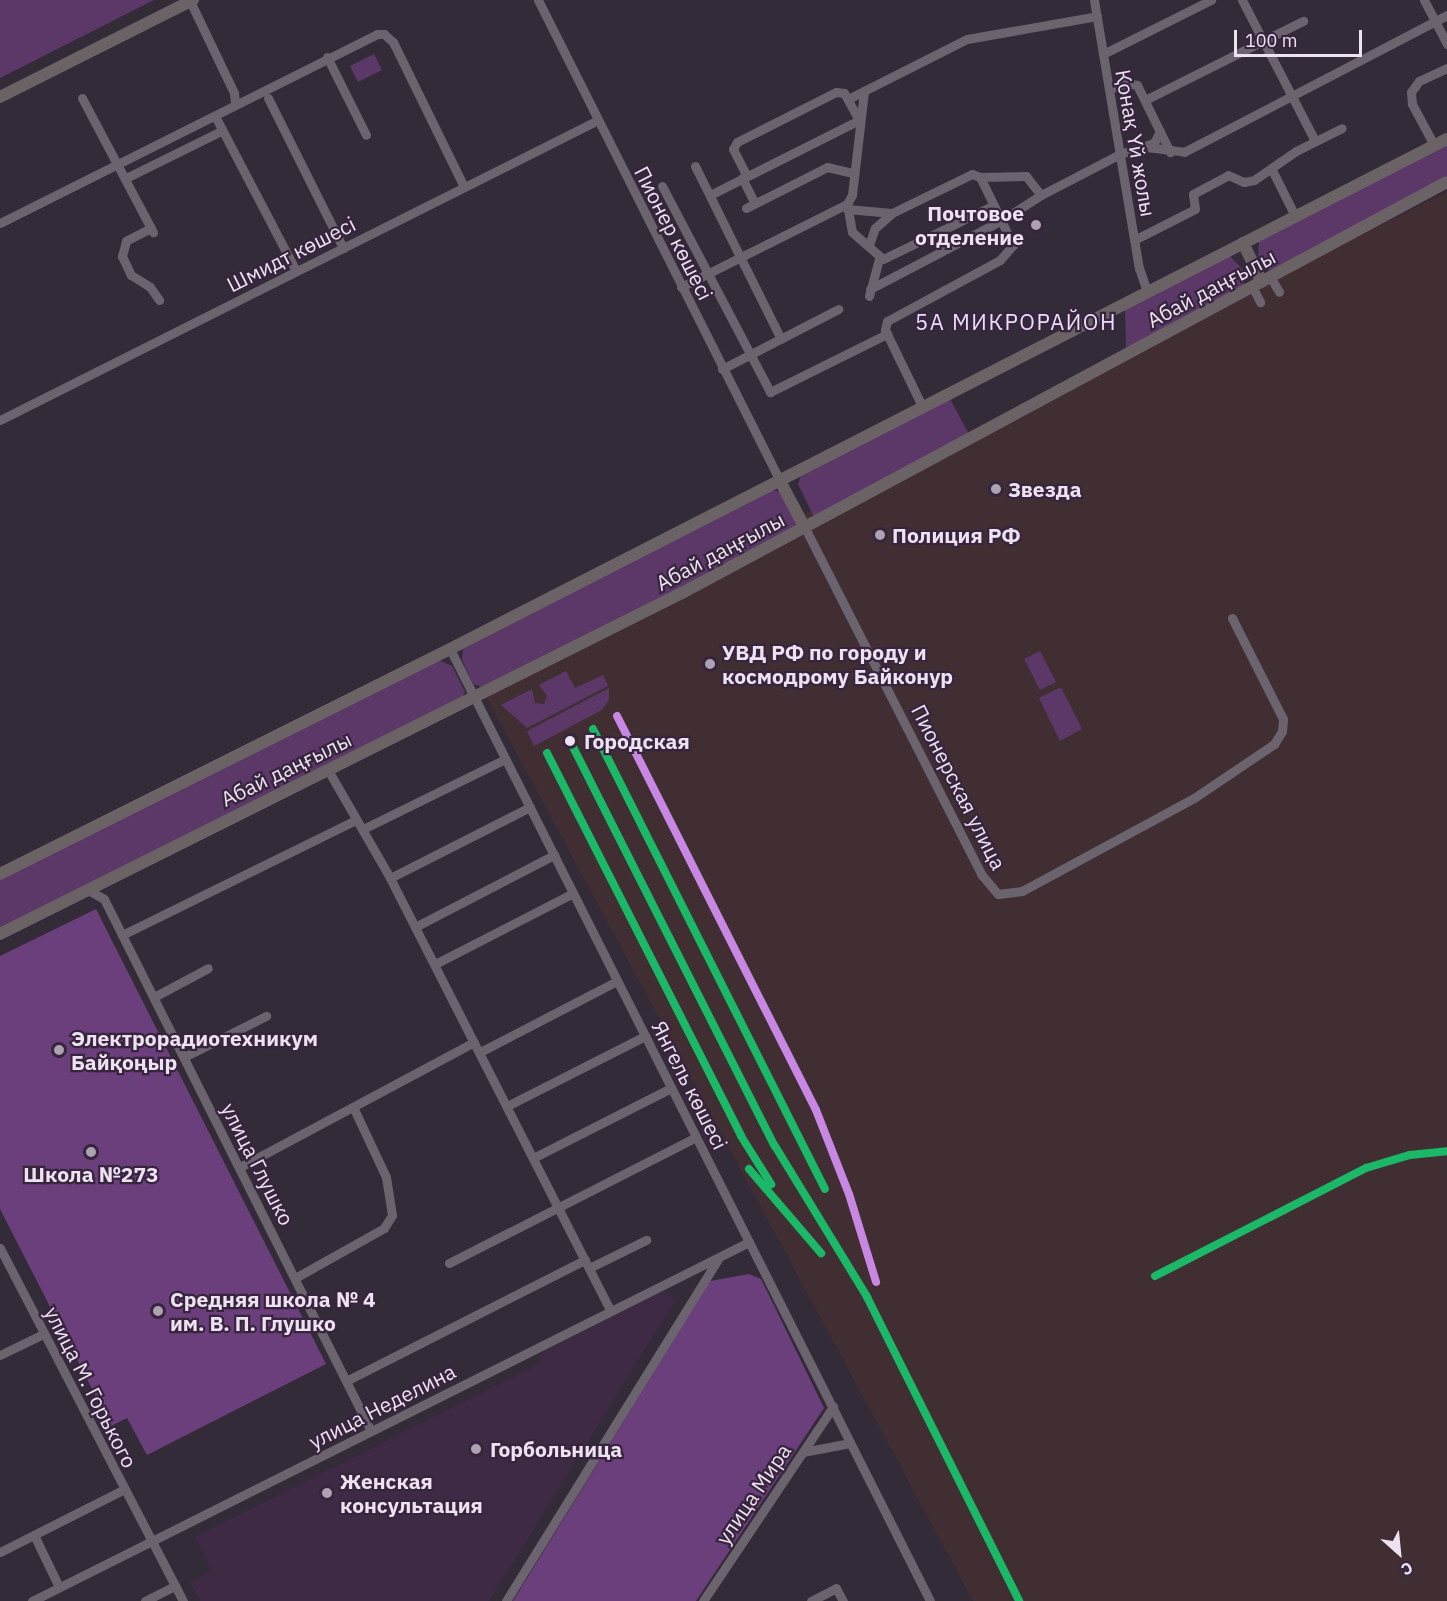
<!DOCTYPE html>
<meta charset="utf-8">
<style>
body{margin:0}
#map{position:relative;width:1447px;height:1601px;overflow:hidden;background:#342b38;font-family:"IBM Plex Sans",sans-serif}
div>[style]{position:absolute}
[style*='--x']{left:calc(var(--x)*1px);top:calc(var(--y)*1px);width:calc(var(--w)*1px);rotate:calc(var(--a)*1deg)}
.built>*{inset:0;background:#3e2a45}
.industrial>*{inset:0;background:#412e33}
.green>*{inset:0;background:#5b3868}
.forest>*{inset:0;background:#6b3e7c}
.minor>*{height:9px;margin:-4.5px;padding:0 4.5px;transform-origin:4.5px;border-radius:4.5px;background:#6b636e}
.major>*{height:12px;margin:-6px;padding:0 6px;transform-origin:6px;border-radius:6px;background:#6b6266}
.rail-1>*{height:8px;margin:-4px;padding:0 4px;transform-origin:4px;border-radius:4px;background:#1ab867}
.rail-2>*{height:8px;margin:-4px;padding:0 4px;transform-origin:4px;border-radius:4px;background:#c787e3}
.dots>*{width:16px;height:16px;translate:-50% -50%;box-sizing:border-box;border:3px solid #37253e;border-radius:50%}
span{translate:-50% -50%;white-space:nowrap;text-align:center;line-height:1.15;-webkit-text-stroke:4.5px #37253e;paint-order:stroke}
.street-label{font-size:21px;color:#eee2f2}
.poi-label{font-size:21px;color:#eee2f2;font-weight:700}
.right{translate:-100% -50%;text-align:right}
.left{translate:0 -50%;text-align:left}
.stop-label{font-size:21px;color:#eee2f2;font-weight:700}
.neighbourhood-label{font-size:22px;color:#eaddf9;letter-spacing:1.5px}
.north{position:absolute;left:1369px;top:1523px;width:60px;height:60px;-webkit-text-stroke:4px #37253e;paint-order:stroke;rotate:153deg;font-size:16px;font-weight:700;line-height:24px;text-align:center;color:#eee2f2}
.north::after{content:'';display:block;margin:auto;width:21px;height:27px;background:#eee2f2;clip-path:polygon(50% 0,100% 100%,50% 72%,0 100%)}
.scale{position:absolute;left:1234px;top:30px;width:128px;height:27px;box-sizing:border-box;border:3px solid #eee2f2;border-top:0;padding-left:8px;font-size:18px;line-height:21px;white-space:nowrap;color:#eee2f2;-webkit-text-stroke:4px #37253e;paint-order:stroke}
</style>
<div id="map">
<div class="built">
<div style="clip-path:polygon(662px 1291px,676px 1299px,489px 1601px,200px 1601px,190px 1582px,212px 1571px,195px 1537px,542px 1362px,539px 1354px)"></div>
</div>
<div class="industrial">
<div style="clip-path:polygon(1447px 192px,1447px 1601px,973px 1601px,476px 678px)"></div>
</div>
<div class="green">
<div style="clip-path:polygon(0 0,154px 0,0 78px)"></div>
<div style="clip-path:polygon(374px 54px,382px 70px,358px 82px,350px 66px)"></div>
<div style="clip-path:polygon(1447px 144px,1447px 176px,1271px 272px,1263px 265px,1258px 255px,1259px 241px)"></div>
<div style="clip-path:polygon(1229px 255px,1244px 271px,1244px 286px,1126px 352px,1125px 308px)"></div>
<div style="clip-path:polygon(950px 399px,970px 436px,819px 516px,813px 515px,798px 484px,801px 476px)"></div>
<div style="clip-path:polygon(771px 490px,782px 492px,798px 523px,795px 531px,482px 687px,473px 684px,462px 660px,463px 649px)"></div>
<div style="clip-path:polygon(1040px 651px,1056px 682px,1040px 690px,1024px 659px)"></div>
<div style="clip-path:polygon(439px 660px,452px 666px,465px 692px,462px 699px,0 929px,0 879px)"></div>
<div style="clip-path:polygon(566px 671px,575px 688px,603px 675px,608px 686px,527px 728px,501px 705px,532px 689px,535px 703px,544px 704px,547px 696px,539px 685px)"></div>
<div style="clip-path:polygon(1061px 687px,1082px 729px,1060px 741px,1039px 698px)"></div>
<div style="clip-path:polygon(609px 688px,609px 700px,602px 710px,534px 746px,527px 731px)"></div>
</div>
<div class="forest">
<div style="clip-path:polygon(96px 909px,326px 1364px,147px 1455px,127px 1418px,111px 1426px,0 1209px,0 956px)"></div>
<div style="clip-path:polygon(749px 1274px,761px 1279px,824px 1408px,696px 1601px,513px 1601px,710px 1281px)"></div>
</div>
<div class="minor">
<div style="--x:538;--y:0;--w:538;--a:63.29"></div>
<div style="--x:1094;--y:0;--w:272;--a:80.5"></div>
<div style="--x:1139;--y:268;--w:24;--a:71"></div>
<div style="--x:1242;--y:0;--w:159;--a:62.6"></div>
<div style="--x:1424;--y:0;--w:50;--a:62.4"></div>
<div style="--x:190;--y:1;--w:102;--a:64.4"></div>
<div style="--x:234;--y:93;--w:9;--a:84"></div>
<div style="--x:1103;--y:54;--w:121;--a:-26.6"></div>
<div style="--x:327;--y:57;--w:87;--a:63.4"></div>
<div style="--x:1109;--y:89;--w:18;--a:-19"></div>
<div style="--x:1126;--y:83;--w:11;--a:10"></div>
<div style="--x:1137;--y:85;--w:75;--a:63.8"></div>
<div style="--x:82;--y:98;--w:152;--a:62.1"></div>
<div style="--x:268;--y:98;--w:168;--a:63.4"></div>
<div style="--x:848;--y:99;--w:133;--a:-26.8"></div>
<div style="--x:967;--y:39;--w:132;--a:-10"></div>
<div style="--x:1145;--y:100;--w:177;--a:-26.6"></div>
<div style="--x:215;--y:116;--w:175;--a:62.4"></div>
<div style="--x:1434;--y:145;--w:47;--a:-118.2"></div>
<div style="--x:1412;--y:104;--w:12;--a:-95"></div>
<div style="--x:1411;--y:92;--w:14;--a:-54"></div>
<div style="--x:1419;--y:81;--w:31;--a:-25"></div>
<div style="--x:1146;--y:147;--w:38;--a:7"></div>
<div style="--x:1184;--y:152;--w:297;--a:-27.5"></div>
<div style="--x:695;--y:166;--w:193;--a:63.6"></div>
<div style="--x:1272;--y:170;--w:51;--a:63.4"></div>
<div style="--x:980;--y:177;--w:46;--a:-1.2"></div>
<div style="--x:1026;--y:176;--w:24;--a:52"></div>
<div style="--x:126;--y:178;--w:106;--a:-26.3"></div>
<div style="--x:742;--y:178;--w:28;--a:63"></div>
<div style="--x:662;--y:186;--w:233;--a:62.3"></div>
<div style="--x:770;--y:392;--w:131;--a:-26.4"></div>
<div style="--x:710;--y:195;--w:167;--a:-26.7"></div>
<div style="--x:859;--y:120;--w:31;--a:-119"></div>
<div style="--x:844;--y:93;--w:8;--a:-173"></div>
<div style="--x:836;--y:92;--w:111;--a:153.2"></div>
<div style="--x:737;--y:142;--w:8;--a:120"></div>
<div style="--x:733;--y:149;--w:30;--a:63"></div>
<div style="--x:847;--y:204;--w:28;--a:80"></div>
<div style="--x:852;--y:232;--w:41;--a:41.1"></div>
<div style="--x:883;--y:259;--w:123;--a:-25.9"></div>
<div style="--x:746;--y:208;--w:91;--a:-26.8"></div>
<div style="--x:827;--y:167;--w:28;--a:13"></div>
<div style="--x:847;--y:209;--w:45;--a:5.1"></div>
<div style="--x:0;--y:223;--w:422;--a:-26.6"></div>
<div style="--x:377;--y:34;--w:7;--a:0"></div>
<div style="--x:384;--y:34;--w:12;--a:42"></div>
<div style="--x:393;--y:42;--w:161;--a:63.9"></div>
<div style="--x:151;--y:228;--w:28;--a:153"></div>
<div style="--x:126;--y:241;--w:16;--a:105"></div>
<div style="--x:122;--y:256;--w:21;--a:65"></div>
<div style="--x:131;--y:275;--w:22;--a:32"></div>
<div style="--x:150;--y:287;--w:16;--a:55"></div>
<div style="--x:1134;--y:240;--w:68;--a:-26.9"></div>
<div style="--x:1195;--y:209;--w:15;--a:-98"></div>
<div style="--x:1193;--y:194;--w:40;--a:-28"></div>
<div style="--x:1228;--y:175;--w:17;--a:24"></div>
<div style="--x:1244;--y:182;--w:10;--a:-11"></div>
<div style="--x:1254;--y:180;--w:51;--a:-34.6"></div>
<div style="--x:1296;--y:151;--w:51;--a:-26.6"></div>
<div style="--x:869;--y:245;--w:18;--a:-71"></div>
<div style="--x:875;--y:228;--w:23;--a:-41"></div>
<div style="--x:892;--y:213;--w:89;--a:-26"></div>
<div style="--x:972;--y:174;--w:9;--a:21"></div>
<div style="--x:980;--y:177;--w:76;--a:64.1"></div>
<div style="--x:1013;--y:245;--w:20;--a:131"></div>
<div style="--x:1000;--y:260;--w:128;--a:151.6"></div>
<div style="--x:887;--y:321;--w:9;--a:103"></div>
<div style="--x:885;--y:330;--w:87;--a:64"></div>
<div style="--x:1271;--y:278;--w:16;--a:60"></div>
<div style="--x:681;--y:287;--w:186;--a:-26.6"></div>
<div style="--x:847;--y:204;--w:10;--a:-61"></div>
<div style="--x:852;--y:195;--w:105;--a:-83.4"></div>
<div style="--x:1253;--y:288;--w:16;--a:63"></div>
<div style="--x:870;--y:289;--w:149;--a:-27.6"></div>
<div style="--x:1002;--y:220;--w:46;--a:-32.7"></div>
<div style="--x:1041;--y:195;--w:89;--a:-27.4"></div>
<div style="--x:1120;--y:154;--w:36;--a:-18"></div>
<div style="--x:1154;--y:143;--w:13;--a:-63"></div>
<div style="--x:869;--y:296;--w:39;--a:-75"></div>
<div style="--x:722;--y:369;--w:131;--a:-27.3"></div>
<div style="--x:0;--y:420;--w:669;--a:-26.64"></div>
<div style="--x:805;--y:528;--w:388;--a:63"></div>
<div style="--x:981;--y:874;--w:26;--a:50"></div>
<div style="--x:998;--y:894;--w:24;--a:-7"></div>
<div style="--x:1022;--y:891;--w:196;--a:-28.4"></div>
<div style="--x:1194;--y:798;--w:97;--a:-34"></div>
<div style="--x:1274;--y:744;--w:15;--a:-58"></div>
<div style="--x:1282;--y:731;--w:12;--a:-85"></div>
<div style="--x:1283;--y:719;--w:113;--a:-116.8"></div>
<div style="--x:450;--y:649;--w:1066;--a:63.24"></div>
<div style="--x:328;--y:770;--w:125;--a:60.1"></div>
<div style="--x:390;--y:878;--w:486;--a:63"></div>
<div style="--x:363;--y:829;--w:158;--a:-26.2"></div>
<div style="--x:390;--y:878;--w:157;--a:-26.9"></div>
<div style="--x:88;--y:890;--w:18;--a:29"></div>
<div style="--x:104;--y:899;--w:595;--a:63.35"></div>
<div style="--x:415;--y:927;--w:157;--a:-27.4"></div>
<div style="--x:122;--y:935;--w:261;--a:-26.2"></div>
<div style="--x:435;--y:964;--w:155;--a:-27.2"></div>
<div style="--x:154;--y:997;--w:61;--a:-28.2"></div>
<div style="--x:480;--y:1052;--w:154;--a:-27.4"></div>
<div style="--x:184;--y:1057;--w:92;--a:-26.6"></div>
<div style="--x:507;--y:1106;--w:155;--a:-26.9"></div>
<div style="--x:533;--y:1158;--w:155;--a:-26.9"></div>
<div style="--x:240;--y:1167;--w:265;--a:-28.1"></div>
<div style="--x:0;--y:1248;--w:398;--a:62.6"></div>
<div style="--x:449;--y:1263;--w:277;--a:-27"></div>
<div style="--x:589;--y:1268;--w:64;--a:-26.2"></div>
<div style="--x:295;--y:1278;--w:102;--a:-29.3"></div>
<div style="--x:384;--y:1228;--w:15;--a:-58"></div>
<div style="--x:392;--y:1215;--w:38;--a:-99"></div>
<div style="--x:386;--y:1177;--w:77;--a:-115.2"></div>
<div style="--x:0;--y:1355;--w:48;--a:-26"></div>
<div style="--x:346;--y:1381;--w:268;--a:-26.9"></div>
<div style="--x:803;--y:1452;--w:48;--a:-10.8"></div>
<div style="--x:34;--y:1535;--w:58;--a:64.3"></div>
<div style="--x:0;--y:1552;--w:138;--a:-26.8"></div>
<div style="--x:32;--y:1601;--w:802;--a:-26.6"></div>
<div style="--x:145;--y:1601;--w:34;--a:-27"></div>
<div style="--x:506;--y:1601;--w:404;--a:-58.2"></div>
<div style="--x:703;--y:1601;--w:234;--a:-56.2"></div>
<div style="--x:811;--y:1601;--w:28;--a:-27"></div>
<div style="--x:836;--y:1588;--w:15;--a:62"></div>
</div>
<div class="major">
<div style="--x:0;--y:97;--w:216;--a:-26.7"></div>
<div style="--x:1243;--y:243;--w:43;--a:64"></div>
<div style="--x:780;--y:481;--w:53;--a:62"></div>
<div style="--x:0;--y:874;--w:503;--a:-26.57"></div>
<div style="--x:450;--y:649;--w:1120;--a:-27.09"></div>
<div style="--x:0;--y:934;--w:762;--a:-26.57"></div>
<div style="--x:682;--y:593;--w:868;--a:-28.25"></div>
</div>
<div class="rail-1">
<div style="--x:593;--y:729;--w:515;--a:63.24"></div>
<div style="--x:570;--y:741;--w:454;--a:63.2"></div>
<div style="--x:775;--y:1146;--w:177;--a:58.6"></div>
<div style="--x:867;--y:1297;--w:340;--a:63.4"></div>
<div style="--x:547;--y:753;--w:429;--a:63.1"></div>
<div style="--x:741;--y:1136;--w:57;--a:58"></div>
<div style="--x:749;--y:1169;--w:111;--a:49.4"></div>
<div style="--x:1155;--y:1276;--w:237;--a:-27.1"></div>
<div style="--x:1366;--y:1168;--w:46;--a:-16.5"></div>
<div style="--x:1410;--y:1155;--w:37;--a:-6"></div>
</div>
<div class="rail-2">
<div style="--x:617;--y:716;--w:441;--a:63.2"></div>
<div style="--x:816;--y:1110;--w:90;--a:68.6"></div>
<div style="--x:849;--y:1194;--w:92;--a:72.9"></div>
</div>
<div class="dots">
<div style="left:1036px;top:225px;background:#ada2b1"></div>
<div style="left:996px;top:489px;background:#ada2b1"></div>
<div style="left:880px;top:535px;background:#ada2b1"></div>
<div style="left:710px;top:664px;background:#ada2b1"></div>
<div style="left:570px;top:741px;background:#eee2f2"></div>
<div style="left:59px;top:1050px;background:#ada2b1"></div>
<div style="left:91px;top:1152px;background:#ada2b1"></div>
<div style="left:158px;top:1311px;background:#ada2b1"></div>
<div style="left:476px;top:1449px;background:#ada2b1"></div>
<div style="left:327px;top:1493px;background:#ada2b1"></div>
</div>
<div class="street-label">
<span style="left:1136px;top:143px;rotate:80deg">Қонақ Үй жолы</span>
<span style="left:674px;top:233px;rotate:63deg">Пионер көшесі</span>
<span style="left:291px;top:254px;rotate:-27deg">Шмидт көшесі</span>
<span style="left:1211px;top:288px;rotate:-28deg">Абай даңғылы</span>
<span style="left:720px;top:551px;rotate:-28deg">Абай даңғылы</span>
<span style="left:286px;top:769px;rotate:-26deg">Абай даңғылы</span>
<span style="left:959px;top:787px;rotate:63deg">Пионерская улица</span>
<span style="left:690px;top:1085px;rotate:63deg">Янгель көшесі</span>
<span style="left:258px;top:1164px;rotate:63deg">улица Глушко</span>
<span style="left:91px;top:1387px;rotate:63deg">улица М. Горького</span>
<span style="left:382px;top:1406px;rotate:-27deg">улица Неделина</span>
<span style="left:753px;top:1494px;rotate:-56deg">улица Мира</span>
</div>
<div class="poi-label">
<span class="right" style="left:1024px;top:225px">Почтовое<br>отделение</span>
<span class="left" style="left:1008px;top:489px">Звезда</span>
<span class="left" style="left:892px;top:535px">Полиция РФ</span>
<span class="left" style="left:722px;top:664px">УВД РФ по городу и<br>космодрому Байконур</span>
<span class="left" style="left:71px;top:1050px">Электрорадиотехникум<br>Байқоңыр</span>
<span style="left:91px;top:1174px">Школа №273</span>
<span class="left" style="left:170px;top:1311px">Средняя школа № 4<br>им. В. П. Глушко</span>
<span class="left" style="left:490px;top:1449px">Горбольница</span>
<span class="left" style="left:340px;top:1493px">Женская<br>консультация</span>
</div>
<div class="stop-label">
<span class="left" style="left:584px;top:741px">Городская</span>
</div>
<div class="neighbourhood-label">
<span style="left:1016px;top:322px">5А МИКРОРАЙОН</span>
</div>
<div class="north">С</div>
<div class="scale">100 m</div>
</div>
